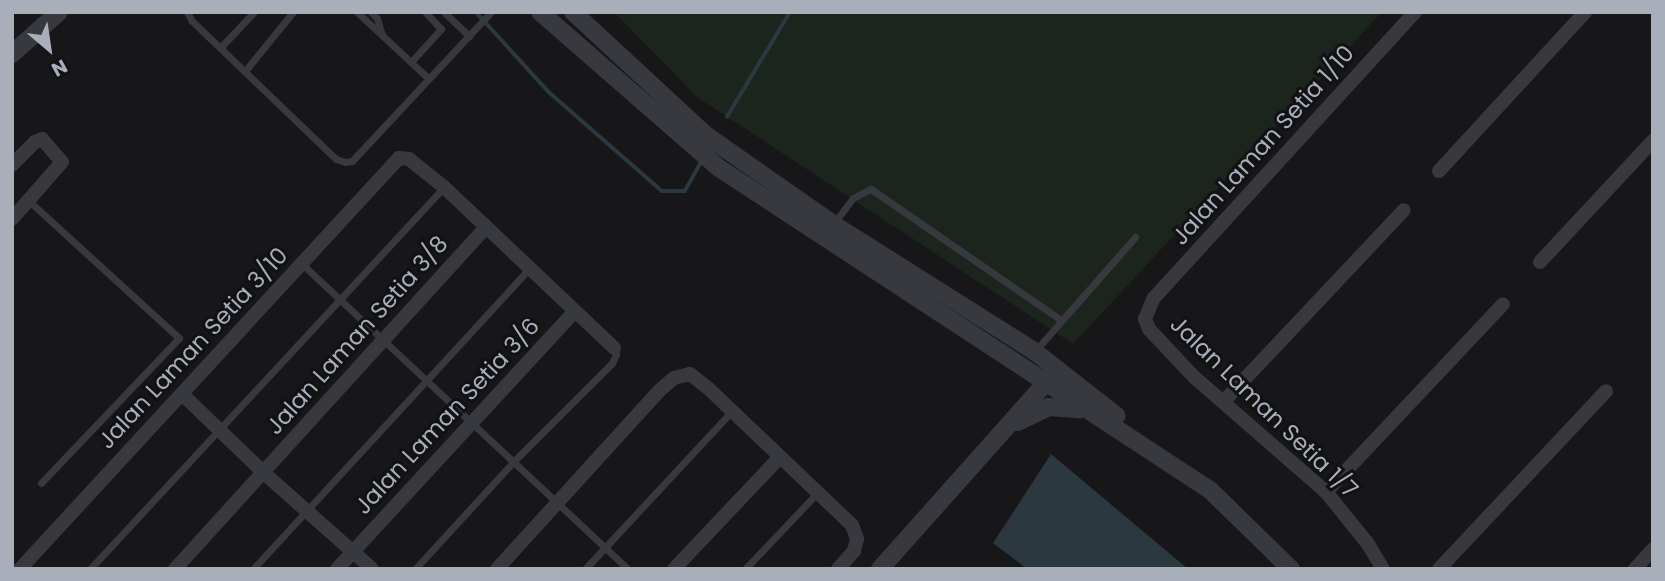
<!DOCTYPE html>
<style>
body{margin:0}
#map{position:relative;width:1665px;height:581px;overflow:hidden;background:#171719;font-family:Poppins,sans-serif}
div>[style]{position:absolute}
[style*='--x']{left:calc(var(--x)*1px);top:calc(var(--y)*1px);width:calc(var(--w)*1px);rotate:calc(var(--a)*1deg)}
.green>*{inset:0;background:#1c251d}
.water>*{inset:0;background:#2b383f}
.stream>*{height:3.5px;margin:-1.75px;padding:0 1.75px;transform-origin:1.75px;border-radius:1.75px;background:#2b383f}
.service>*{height:7px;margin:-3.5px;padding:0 3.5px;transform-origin:3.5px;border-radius:3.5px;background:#37393f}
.minor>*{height:14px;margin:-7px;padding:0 7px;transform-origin:7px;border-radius:7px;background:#37393f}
.tertiary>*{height:18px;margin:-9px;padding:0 9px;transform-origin:9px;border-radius:9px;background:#37393f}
span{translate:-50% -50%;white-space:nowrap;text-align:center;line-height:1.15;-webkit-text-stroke:6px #121214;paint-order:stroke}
.street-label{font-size:23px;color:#a8afbb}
.frame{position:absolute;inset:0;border:14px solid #a8afbb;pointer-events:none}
.north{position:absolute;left:14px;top:14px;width:70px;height:70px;-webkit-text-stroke:5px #121214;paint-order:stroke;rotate:151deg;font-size:19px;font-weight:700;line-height:28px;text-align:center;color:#a8afbb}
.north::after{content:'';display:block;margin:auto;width:24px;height:32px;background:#a8afbb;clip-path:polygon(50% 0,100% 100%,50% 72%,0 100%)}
</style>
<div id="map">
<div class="green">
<div style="clip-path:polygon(614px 12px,1382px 12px,1073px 344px,697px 97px)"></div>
</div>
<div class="water">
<div style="clip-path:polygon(1051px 454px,1188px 569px,1027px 569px,993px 543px)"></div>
</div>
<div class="stream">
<div style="--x:476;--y:12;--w:108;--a:47.6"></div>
<div style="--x:549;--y:92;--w:150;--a:41.2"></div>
<div style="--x:662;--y:191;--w:23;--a:0"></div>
<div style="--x:685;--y:191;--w:35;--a:-61"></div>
<div style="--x:727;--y:117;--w:122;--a:-59"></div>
</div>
<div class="service">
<div style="--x:187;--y:12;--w:10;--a:61"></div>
<div style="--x:192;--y:21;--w:199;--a:43.8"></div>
<div style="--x:336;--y:159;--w:9;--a:18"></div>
<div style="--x:345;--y:162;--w:7;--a:-8"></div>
<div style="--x:352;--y:161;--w:204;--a:-47"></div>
<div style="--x:357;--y:12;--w:98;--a:42.9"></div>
<div style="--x:371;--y:12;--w:8;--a:45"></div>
<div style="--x:377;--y:18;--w:18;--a:74"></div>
<div style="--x:444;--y:12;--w:35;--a:44"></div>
<div style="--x:220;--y:48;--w:50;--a:-46.6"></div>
<div style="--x:411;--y:62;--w:45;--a:-47.7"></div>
<div style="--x:441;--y:29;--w:23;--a:-133"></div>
<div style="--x:245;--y:71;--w:76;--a:-50.9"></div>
<div style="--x:29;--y:201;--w:203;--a:42.4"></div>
<div style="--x:179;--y:338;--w:200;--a:133.6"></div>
<div style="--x:834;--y:223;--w:31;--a:-53"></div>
<div style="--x:853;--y:198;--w:20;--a:-27"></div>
<div style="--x:871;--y:189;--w:231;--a:34.6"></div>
<div style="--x:302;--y:264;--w:446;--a:43.1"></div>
<div style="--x:1035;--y:351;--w:152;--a:-48.7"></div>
<div style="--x:90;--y:569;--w:521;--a:-47.18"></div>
<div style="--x:253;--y:569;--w:409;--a:-47.4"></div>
<div style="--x:415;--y:569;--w:147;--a:-47.5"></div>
<div style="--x:514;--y:461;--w:139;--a:-45"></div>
<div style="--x:612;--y:363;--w:10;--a:-66"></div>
<div style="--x:616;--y:354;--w:6;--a:-108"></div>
<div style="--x:585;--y:569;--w:216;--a:-47.1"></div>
<div style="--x:745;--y:569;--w:106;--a:-46.5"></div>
</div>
<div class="minor">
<div style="--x:12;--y:165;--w:33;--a:-45"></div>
<div style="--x:35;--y:142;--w:8;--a:-23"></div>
<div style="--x:42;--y:139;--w:30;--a:49"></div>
<div style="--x:62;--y:162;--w:76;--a:131.3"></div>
<div style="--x:1439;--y:171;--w:216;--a:-47.4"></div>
<div style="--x:1540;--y:262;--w:166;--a:-47"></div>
<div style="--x:182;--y:394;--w:114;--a:43.9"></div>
<div style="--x:264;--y:473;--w:144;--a:41.6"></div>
<div style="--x:1224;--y:401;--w:262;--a:-46.7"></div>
<div style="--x:1326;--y:492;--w:258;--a:-46.7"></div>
<div style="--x:20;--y:569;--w:559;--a:-47.32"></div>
<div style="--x:399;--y:158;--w:10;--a:6"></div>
<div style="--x:409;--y:159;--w:45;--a:38.7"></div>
<div style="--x:444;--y:187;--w:234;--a:43.4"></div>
<div style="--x:175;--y:569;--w:461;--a:-47.7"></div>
<div style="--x:337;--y:569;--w:350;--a:-47.3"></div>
<div style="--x:497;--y:569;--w:242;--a:-47.7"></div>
<div style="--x:660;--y:390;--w:18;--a:-41"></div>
<div style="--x:674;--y:378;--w:16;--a:-14"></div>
<div style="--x:690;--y:374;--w:23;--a:38"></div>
<div style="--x:708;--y:388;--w:199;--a:43.6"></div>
<div style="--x:852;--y:525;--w:15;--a:70"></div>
<div style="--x:857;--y:539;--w:12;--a:104"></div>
<div style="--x:854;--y:551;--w:24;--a:132"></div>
<div style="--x:674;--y:569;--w:154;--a:-46.6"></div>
<div style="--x:1383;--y:569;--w:29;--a:-121"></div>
<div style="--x:1368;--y:544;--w:67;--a:-128.9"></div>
<div style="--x:1326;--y:492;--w:175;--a:-138.9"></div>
<div style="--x:1194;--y:377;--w:66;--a:-133.2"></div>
<div style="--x:1149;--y:329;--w:11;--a:-112"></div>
<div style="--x:1145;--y:319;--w:22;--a:-68"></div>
<div style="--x:1153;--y:299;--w:389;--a:-47.6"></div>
<div style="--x:1439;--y:569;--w:244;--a:-46.8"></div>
<div style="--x:1635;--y:569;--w:27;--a:-48"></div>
</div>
<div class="tertiary">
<div style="--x:540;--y:12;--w:237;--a:41.1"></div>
<div style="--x:719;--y:168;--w:587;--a:33.26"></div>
<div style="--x:1210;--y:490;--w:113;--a:44.3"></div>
<div style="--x:573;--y:12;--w:183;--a:42.8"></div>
<div style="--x:707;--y:136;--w:154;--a:34.9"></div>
<div style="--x:833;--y:224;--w:238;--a:32.3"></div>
<div style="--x:1034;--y:351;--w:105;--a:38.1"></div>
<div style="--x:12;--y:54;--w:63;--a:-41.8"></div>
<div style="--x:1018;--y:422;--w:34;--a:-26"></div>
<div style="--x:1049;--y:407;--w:31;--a:4"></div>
<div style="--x:880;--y:569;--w:260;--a:-48.3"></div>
</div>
<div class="street-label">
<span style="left:1263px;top:145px;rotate:-48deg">Jalan Laman Setia 1/10</span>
<span style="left:357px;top:335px;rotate:-48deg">Jalan Laman Setia 3/8</span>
<span style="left:193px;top:348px;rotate:-47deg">Jalan Laman Setia 3/10</span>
<span style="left:1264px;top:407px;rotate:44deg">Jalan Laman Setia 1/7</span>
<span style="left:447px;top:416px;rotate:-47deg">Jalan Laman Setia 3/6</span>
</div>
<div class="frame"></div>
<div class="north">N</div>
</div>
